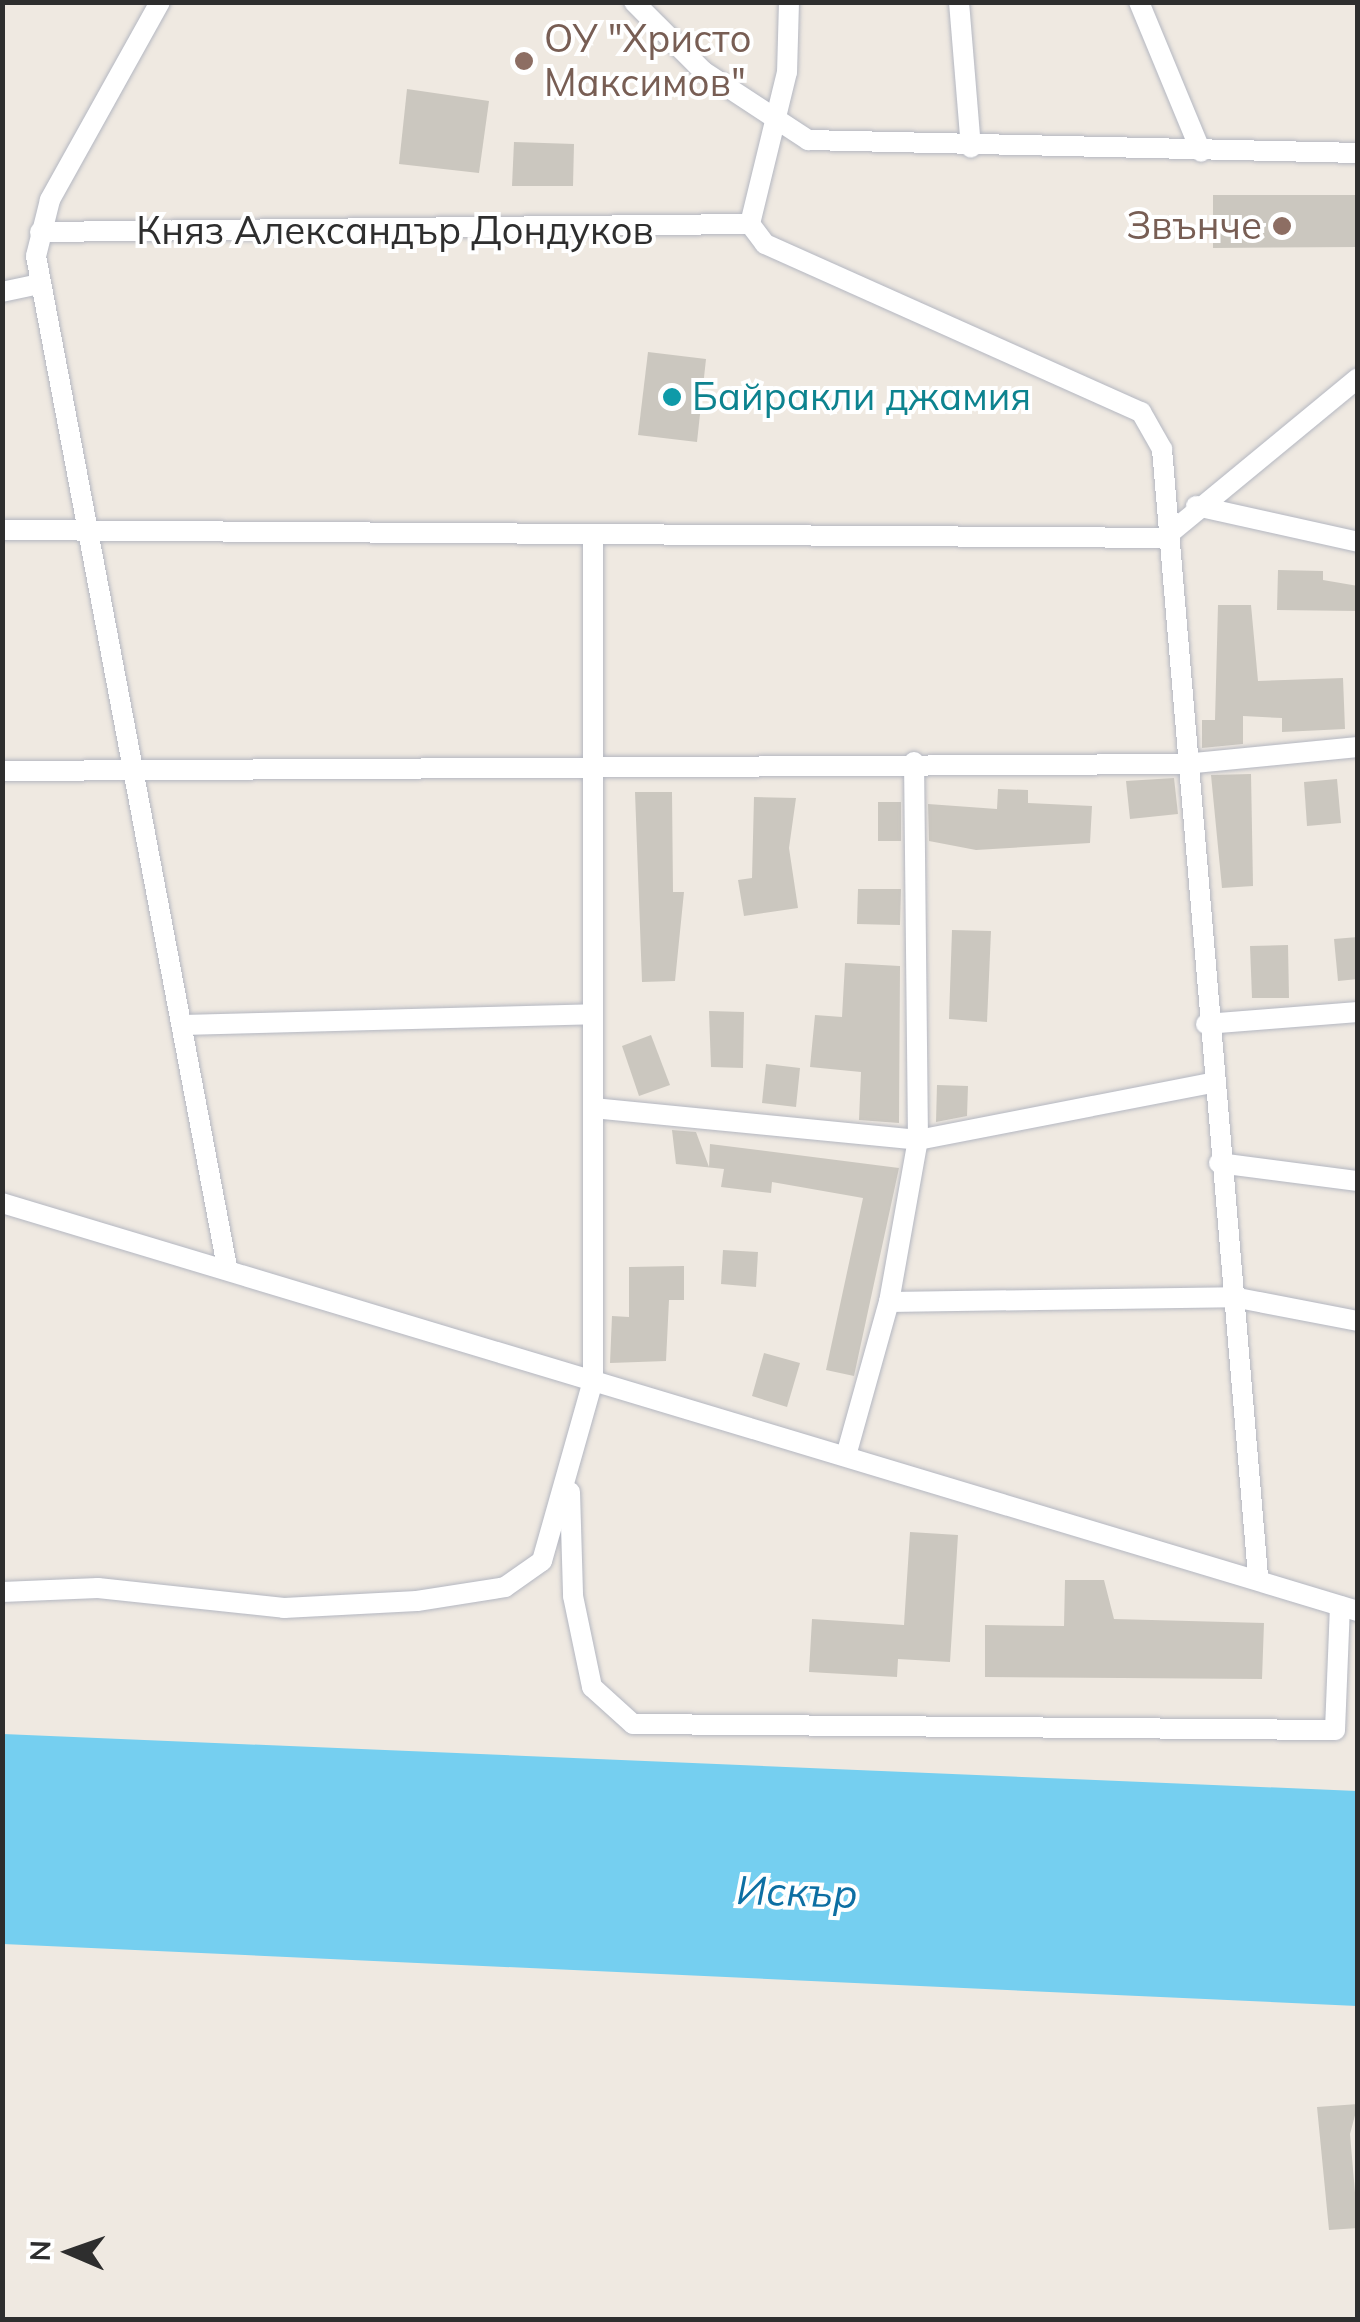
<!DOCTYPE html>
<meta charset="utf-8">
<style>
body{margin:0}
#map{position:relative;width:1360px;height:2322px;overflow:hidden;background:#efe9e1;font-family:Mulish,sans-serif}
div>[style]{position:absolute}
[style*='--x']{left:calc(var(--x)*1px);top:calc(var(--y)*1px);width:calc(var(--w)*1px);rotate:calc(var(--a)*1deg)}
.water>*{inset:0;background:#75cff0}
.building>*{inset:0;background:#cbc7bf}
.roads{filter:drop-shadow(0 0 2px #b4b7c1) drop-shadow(0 0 2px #b4b7c1)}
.minor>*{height:20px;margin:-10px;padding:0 10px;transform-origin:10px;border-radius:10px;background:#fff}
.dots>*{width:28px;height:28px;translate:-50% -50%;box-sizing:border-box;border:5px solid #fff;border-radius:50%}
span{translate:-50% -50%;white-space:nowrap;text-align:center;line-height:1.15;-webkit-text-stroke:8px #fff;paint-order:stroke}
.education-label{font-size:38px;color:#785e54}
.left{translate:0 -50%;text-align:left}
.right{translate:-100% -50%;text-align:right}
.street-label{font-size:38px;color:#2e2e2e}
.culture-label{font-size:38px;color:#0d838f}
.water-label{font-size:40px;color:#0d6fa3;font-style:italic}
.frame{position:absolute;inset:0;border:5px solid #2e2e2e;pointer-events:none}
.north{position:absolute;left:20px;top:2202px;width:100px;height:100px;-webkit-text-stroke:8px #fff;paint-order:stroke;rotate:272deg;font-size:28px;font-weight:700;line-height:40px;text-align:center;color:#2e2e2e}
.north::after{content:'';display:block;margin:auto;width:35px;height:45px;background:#2e2e2e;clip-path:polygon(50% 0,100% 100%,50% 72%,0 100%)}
</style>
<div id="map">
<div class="water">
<div style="clip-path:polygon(3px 1734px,1357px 1791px,1357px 2006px,3px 1944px)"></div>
</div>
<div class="building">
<div style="clip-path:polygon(407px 89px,489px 101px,479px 173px,399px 164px)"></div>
<div style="clip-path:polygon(514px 142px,574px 144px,573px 186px,512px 186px)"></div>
<div style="clip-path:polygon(1213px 195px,1358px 195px,1358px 247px,1213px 248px)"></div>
<div style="clip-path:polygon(648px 352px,706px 359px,697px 442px,638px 435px)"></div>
<div style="clip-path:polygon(1278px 570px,1323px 571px,1323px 580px,1358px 586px,1358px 611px,1277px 610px)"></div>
<div style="clip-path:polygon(1218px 605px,1251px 605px,1258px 681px,1343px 678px,1345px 729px,1282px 732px,1282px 718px,1243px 716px,1243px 744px,1202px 748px,1202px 720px,1215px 720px)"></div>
<div style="clip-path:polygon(1251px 774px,1253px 886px,1222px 888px,1211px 775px)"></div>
<div style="clip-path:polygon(1174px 778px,1178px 814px,1130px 819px,1126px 781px)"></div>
<div style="clip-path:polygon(1337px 779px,1341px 823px,1307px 826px,1304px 782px)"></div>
<div style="clip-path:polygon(998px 789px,1028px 790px,1028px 803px,1092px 806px,1090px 843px,976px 850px,929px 841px,928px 804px,997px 809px)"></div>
<div style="clip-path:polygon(635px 792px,672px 792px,673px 892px,684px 892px,675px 981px,642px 982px)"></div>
<div style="clip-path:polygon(754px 797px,796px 798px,789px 848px,798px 908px,744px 916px,738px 880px,752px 878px)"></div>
<div style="clip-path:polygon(878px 802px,901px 802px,901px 841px,878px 841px)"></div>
<div style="clip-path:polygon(858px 889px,901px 889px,900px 925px,857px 924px)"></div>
<div style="clip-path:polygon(952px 930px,991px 931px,987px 1022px,949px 1019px)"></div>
<div style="clip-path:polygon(1358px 937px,1358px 979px,1338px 981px,1334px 939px)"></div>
<div style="clip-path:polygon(1288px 945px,1289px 998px,1252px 998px,1250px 946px)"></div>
<div style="clip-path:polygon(845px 963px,900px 966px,899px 1123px,859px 1120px,861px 1072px,810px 1067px,815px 1015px,842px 1017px)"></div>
<div style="clip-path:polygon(709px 1011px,744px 1012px,743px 1068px,711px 1067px)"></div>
<div style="clip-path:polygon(651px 1035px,670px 1085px,639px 1096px,622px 1046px)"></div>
<div style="clip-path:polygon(766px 1064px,800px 1068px,796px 1107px,762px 1103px)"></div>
<div style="clip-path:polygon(937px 1085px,968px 1086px,967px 1116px,936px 1122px)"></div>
<div style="clip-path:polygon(672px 1130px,696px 1132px,709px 1167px,710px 1144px,899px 1168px,854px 1376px,826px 1370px,863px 1198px,772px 1182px,771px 1193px,721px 1187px,724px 1169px,676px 1164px)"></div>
<div style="clip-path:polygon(723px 1250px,758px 1252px,756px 1287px,721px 1284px)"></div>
<div style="clip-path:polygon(684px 1266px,684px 1300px,669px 1300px,666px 1361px,610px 1363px,612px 1316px,629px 1317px,629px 1267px)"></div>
<div style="clip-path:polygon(764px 1353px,800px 1363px,787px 1407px,752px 1396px)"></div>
<div style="clip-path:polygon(910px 1532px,958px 1535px,950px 1662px,898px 1659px,897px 1677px,809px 1672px,812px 1619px,904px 1625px)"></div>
<div style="clip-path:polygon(1065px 1580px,1104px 1580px,1114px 1619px,1264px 1623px,1262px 1679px,985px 1677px,985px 1625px,1064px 1626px)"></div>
<div style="clip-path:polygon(1358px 2104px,1350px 2134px,1358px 2228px,1329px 2230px,1317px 2107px)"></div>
</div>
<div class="roads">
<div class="minor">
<div style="--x:160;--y:2;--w:227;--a:119.1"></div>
<div style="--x:50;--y:200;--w:58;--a:104"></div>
<div style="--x:36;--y:256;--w:1029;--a:79.3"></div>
<div style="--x:634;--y:2;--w:98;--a:45"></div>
<div style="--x:703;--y:71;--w:126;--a:33.3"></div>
<div style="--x:808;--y:140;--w:550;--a:1.35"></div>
<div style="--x:789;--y:2;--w:70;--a:91.6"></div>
<div style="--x:787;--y:72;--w:156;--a:103.7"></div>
<div style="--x:750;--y:224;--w:25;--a:53"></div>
<div style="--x:765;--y:244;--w:412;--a:24.1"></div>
<div style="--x:1141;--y:412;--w:43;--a:60.4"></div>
<div style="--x:1162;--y:449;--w:1130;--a:85.13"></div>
<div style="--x:959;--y:2;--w:146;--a:85.3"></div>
<div style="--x:1139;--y:2;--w:162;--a:67.5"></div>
<div style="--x:40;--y:232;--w:710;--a:-0.65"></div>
<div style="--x:2;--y:292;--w:39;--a:-12"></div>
<div style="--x:1196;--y:506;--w:166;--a:12.5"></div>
<div style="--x:2;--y:530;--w:1162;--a:0.39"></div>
<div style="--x:1164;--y:538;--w:251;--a:-39.5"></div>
<div style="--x:2;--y:771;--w:1182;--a:-0.34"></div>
<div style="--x:1184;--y:764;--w:175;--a:-5.6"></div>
<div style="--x:1206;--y:1024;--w:152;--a:-4.5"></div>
<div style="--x:183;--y:1025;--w:410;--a:-1.5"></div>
<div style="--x:593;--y:1108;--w:327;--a:5.6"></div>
<div style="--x:918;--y:1140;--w:298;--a:-11"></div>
<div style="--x:1219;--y:1163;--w:140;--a:7.4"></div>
<div style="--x:2;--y:1203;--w:1416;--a:16.75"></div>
<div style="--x:889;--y:1302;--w:344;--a:-0.8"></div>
<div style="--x:1233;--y:1297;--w:127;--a:10.9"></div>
<div style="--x:847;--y:1452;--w:156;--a:-74.4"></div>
<div style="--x:889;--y:1302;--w:165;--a:-79.9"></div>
<div style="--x:918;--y:1140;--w:378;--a:-90.6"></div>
<div style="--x:570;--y:1492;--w:104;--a:88.3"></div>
<div style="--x:573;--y:1596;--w:93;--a:78.2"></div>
<div style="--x:592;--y:1687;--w:55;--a:42.1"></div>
<div style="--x:633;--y:1724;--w:702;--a:0.49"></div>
<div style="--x:1335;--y:1730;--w:124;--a:-87.7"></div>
<div style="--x:2;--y:1592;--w:96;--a:-2.4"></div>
<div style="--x:98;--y:1588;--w:187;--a:6.1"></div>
<div style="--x:284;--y:1608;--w:133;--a:-3"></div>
<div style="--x:417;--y:1601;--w:89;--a:-9"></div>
<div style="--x:505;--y:1587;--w:45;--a:-35.1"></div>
<div style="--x:542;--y:1561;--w:187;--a:-74.2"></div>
<div style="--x:593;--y:1381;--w:847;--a:-90"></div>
</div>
</div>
<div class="dots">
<div style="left:524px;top:61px;background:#8d6e63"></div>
<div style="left:1282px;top:226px;background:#8d6e63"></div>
<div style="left:672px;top:397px;background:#0f9aa8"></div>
</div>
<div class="education-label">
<span class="left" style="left:544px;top:61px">ОУ "Христо<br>Максимов"</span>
<span class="right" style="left:1262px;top:226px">Звънче</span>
</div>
<div class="street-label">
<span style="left:395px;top:231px">Княз Александър Дондуков</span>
</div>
<div class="culture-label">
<span class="left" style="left:692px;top:397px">Байракли джамия</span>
</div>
<div class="water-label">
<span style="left:797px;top:1891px;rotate:2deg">Искър</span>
</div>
<div class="frame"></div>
<div class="north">N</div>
</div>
